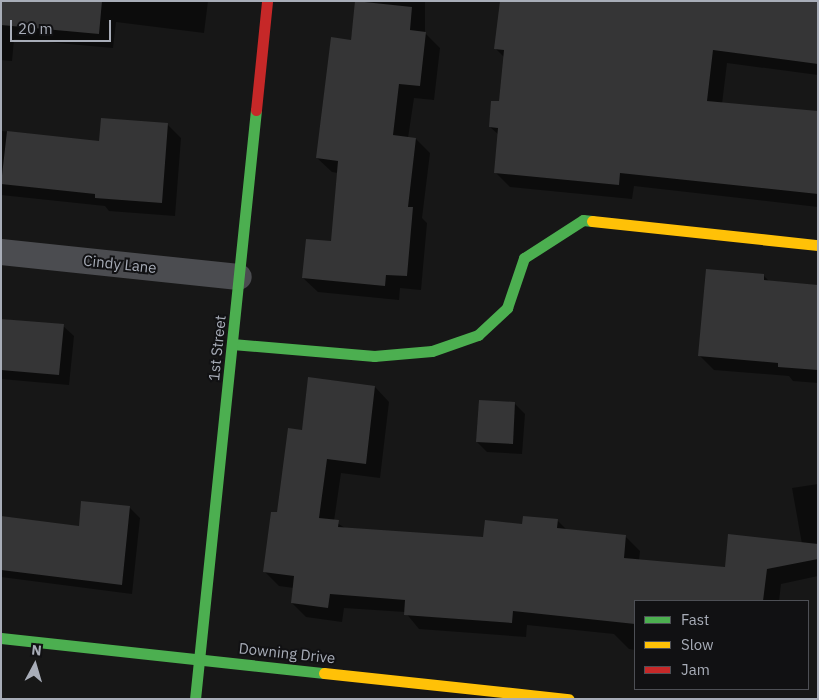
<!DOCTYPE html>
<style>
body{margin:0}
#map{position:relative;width:819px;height:700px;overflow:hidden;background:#171717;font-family:"IBM Plex Sans",sans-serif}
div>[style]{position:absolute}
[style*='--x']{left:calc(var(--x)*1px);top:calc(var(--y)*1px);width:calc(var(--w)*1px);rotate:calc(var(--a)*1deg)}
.shadow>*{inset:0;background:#0007}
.building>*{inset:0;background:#353536}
.street>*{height:26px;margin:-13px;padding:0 13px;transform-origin:13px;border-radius:13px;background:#4b4c50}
.fast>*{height:11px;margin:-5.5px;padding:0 5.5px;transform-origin:5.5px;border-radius:5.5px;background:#4caf50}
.slow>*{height:11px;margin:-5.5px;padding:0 5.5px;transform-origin:5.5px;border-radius:5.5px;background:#ffc107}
.jam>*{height:11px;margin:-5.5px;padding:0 5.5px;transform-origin:5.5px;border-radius:5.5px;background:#c62828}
span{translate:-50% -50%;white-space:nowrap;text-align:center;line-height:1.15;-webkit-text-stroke:4px #111113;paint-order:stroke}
.street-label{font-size:15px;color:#a8adb8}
.frame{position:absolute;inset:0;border:2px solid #a8adb8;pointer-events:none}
.legend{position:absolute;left:634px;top:600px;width:175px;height:90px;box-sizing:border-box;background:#111113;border:1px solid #4d4f55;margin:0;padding:6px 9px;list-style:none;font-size:15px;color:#a8adb8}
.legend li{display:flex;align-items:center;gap:10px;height:25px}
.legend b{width:25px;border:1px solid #4d4f55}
.north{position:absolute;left:10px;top:640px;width:50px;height:50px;-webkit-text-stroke:4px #111113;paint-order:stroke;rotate:6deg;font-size:14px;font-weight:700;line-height:20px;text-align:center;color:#a8adb8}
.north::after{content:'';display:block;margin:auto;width:18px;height:22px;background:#a8adb8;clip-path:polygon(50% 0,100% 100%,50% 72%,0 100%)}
.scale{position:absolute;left:10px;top:20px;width:101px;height:22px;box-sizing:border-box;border:2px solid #a8adb8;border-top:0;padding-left:6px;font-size:15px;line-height:18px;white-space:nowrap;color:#a8adb8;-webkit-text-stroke:4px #111113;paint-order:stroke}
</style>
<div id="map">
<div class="shadow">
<div style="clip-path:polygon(1px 1px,208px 1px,204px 33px,116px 22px,113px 48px,14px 39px,12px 61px,1px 60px)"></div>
<div style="clip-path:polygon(356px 1px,425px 1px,425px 33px,440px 48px,434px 100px,414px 98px,408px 138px,416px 139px,430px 153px,422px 218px,427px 223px,421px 290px,400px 288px,399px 300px,318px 292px,303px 278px,332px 242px,338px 173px,332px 172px,317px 158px,351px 41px)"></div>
<div style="clip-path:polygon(818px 1px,818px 75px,727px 63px,722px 104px,818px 113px,818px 207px,634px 186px,632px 199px,510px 187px,496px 173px,499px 135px,490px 127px,501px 103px,504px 57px,496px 49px)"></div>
<div style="clip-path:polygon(102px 119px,168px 125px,181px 138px,175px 216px,109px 211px,105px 206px,1px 195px,1px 128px,2px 131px,100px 142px)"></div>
<div style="clip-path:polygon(764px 276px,770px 282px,818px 286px,818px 383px,793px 381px,789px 376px,714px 370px,699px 355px)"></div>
<div style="clip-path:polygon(1px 319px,63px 326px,74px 336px,69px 385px,1px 379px)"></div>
<div style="clip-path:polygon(375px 387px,389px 402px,380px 478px,341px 473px,334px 521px,345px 528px,484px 538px,523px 525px,557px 520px,568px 531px,625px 536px,640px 551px,639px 561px,726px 568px,802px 544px,792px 488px,818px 484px,818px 576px,781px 584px,779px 601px,635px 601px,635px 650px,629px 649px,614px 634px,527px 625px,526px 637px,419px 629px,405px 612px,344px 608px,342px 622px,306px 617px,292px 603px,294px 588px,279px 586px,265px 572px,303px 431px)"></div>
<div style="clip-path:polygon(515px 404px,525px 414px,522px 454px,487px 452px,477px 442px)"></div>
<div style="clip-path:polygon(130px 508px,140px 518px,132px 594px,1px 577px,1px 517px,80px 527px)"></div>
</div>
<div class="building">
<div style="clip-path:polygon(1px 1px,102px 1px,99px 34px,1px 25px)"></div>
<div style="clip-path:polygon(355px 1px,412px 7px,410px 30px,426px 32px,420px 86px,399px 84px,393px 135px,416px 138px,408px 207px,413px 207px,407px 276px,386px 275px,385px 286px,302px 278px,306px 239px,331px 241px,338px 161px,316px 158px,331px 37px,351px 40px)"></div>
<div style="clip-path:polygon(500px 1px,818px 1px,818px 64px,713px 50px,707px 101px,818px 111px,818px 194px,620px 173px,619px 185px,494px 173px,498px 128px,489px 127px,491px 101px,499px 101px,504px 50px,494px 49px)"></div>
<div style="clip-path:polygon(101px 118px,168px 123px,162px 203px,95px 198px,95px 194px,1px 184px,7px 131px,99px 141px)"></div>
<div style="clip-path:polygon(706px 269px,764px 274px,764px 280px,818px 285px,818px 370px,778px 367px,778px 363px,698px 356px)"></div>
<div style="clip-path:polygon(1px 319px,64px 324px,59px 375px,1px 370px)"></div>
<div style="clip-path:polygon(308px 377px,375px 386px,366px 464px,327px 459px,319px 518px,339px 520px,338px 527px,483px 537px,485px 520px,522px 524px,523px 516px,558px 519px,557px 528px,626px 535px,624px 558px,725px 567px,728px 534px,818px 544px,818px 559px,767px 569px,763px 601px,635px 601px,635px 624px,513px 611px,512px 623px,404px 615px,405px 600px,330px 594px,328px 608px,291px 603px,294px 576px,263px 572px,271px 512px,277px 512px,288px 428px,302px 430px)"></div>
<div style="clip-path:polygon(479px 400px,515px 402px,513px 444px,476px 442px)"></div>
<div style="clip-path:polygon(81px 501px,130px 506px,122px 585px,1px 570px,1px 516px,79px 526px)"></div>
</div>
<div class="street">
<div style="--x:1;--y:252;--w:239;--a:6"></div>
</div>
<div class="fast">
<div style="--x:232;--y:344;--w:143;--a:4.8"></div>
<div style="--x:374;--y:356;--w:58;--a:-4.9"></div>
<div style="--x:432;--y:351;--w:49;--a:-19.2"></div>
<div style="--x:478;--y:335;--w:40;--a:-43"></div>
<div style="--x:507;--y:308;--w:53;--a:-71.2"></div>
<div style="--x:524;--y:258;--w:70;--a:-32.8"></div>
<div style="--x:583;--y:220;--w:9;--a:6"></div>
<div style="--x:1;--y:638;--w:325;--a:6.2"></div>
<div style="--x:195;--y:699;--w:592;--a:-84.09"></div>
</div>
<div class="slow">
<div style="--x:592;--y:221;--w:227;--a:6.1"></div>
<div style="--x:324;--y:673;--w:246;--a:6.1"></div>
</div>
<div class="jam">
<div style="--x:256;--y:110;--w:110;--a:-84.2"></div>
</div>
<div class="street-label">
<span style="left:120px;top:264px;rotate:6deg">Cindy Lane</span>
<span style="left:217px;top:348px;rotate:-84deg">1st Street</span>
<span style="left:287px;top:653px;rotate:6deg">Downing Drive</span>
</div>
<div class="frame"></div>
<ul class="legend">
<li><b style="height:6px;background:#4caf50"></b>Fast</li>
<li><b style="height:6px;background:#ffc107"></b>Slow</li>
<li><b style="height:6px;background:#c62828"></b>Jam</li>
</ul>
<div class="north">N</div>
<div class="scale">20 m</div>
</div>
